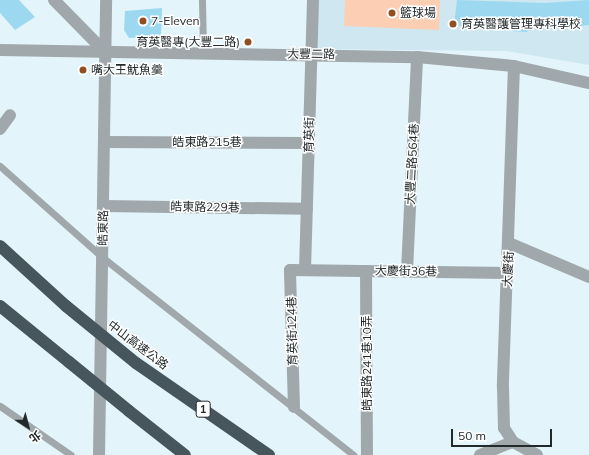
<!DOCTYPE html>
<meta charset="utf-8">
<style>
body{margin:0}
#map{position:relative;width:589px;height:455px;overflow:hidden;background:#e3f4fb;font-family:Mulish,"Noto Sans TC",sans-serif}
div>[style]{position:absolute}
[style*='--x']{left:calc(var(--x)*1px);top:calc(var(--y)*1px);width:calc(var(--w)*1px);rotate:calc(var(--a)*1deg)}
.built>*{inset:0;background:#cee7f1}
.green>*{inset:0;background:#fccfb5}
.building>*{inset:0;background:#9cd9f1}
.lane>*{height:7px;margin:-3.5px;padding:0 3.5px;transform-origin:3.5px;border-radius:3.5px;background:#a0a8ab}
.street>*{height:12px;margin:-6px;padding:0 6px;transform-origin:6px;border-radius:6px;background:#a0a8ab}
.highway>*{height:12px;margin:-6px;padding:0 6px;transform-origin:6px;border-radius:6px;background:#47565c}
.highway-bridge>*{height:12px;margin:-6px;padding:0 6px;transform-origin:6px;border-radius:6px;background:#47565c}
.dots>*{width:11px;height:11px;translate:-50% -50%;box-sizing:border-box;border:2px solid #fff;border-radius:50%}
span{translate:-50% -50%;white-space:nowrap;text-align:center;line-height:1.15;-webkit-text-stroke:3px #fff;paint-order:stroke}
.shield-label span{padding:1px 3px;background:#fff;border:1px solid;border-radius:3px;-webkit-text-stroke-width:0}
.shield-label{font-size:11px;color:#22292b;font-weight:700}
.poi-label{font-size:12px;color:#22292b}
.left{translate:0 -50%;text-align:left}
.right{translate:-100% -50%;text-align:right}
.street-label{font-size:12px;color:#22292b}
.north{position:absolute;left:8px;top:407px;width:40px;height:40px;-webkit-text-stroke:3px #fff;paint-order:stroke;rotate:144deg;font-size:11px;font-weight:700;line-height:16px;text-align:center;color:#22292b}
.north::after{content:'';display:block;margin:auto;width:14px;height:18px;background:#22292b;clip-path:polygon(50% 0,100% 100%,50% 72%,0 100%)}
.scale{position:absolute;left:451px;top:429px;width:101px;height:18px;box-sizing:border-box;border:2px solid #22292b;border-top:0;padding-left:5px;font-size:12px;line-height:14px;white-space:nowrap;color:#22292b;-webkit-text-stroke:3px #fff;paint-order:stroke}
</style>
<div id="map">
<div class="built">
<div style="clip-path:polygon(317px 0,589px 0,589px 65px,507px 51px,315px 49px)"></div>
</div>
<div class="green">
<div style="clip-path:polygon(345px 0,440px 0,439px 30px,344px 26px)"></div>
</div>
<div class="building">
<div style="clip-path:polygon(0 0,19px 0,35px 17px,15px 30px,0 13px)"></div>
<div style="clip-path:polygon(457px 0,545px 3px,589px 0,589px 25px,561px 28px,528px 24px,527px 32px,512px 31px,513px 24px,477px 20px,476px 27px,454px 25px)"></div>
<div style="clip-path:polygon(162px 8px,161px 37px,129px 38px,124px 30px,125px 11px)"></div>
</div>
<div class="lane">
<div style="--x:202;--y:0;--w:53;--a:88.9"></div>
<div style="--x:0;--y:166;--w:137;--a:41.7"></div>
<div style="--x:102;--y:257;--w:320;--a:38.2"></div>
<div style="--x:0;--y:406;--w:86;--a:34.6"></div>
</div>
<div class="street">
<div style="--x:54;--y:0;--w:74;--a:45.5"></div>
<div style="--x:0;--y:50;--w:417;--a:1"></div>
<div style="--x:417;--y:57;--w:97;--a:5.3"></div>
<div style="--x:514;--y:66;--w:77;--a:12.8"></div>
<div style="--x:514;--y:66;--w:321;--a:92"></div>
<div style="--x:503;--y:387;--w:41;--a:88.6"></div>
<div style="--x:504;--y:428;--w:17;--a:57"></div>
<div style="--x:513;--y:442;--w:27;--a:28"></div>
<div style="--x:0;--y:129;--w:17;--a:-54"></div>
<div style="--x:104;--y:142;--w:205;--a:0.3"></div>
<div style="--x:103;--y:206;--w:204;--a:0.8"></div>
<div style="--x:509;--y:243;--w:87;--a:23"></div>
<div style="--x:305;--y:270;--w:270;--a:-88.3"></div>
<div style="--x:366;--y:271;--w:184;--a:89.7"></div>
<div style="--x:407;--y:271;--w:214;--a:-87.3"></div>
<div style="--x:294;--y:407;--w:137;--a:-91.7"></div>
<div style="--x:290;--y:270;--w:217;--a:0.8"></div>
<div style="--x:99;--y:455;--w:455;--a:-89.1"></div>
<div style="--x:480;--y:455;--w:35;--a:-22"></div>
</div>
<div class="highway">
<div style="--x:0;--y:246;--w:89;--a:42.3"></div>
<div style="--x:0;--y:306;--w:89;--a:39.1"></div>
<div style="--x:136;--y:363;--w:162;--a:34.7"></div>
<div style="--x:129;--y:411;--w:71;--a:38.2"></div>
</div>
<div class="highway-bridge">
<div style="--x:66;--y:306;--w:90;--a:39.2"></div>
<div style="--x:69;--y:362;--w:77;--a:39.2"></div>
</div>
<div class="dots">
<div style="left:392px;top:13px;background:#914e20"></div>
<div style="left:143px;top:21px;background:#914e20"></div>
<div style="left:453px;top:24px;background:#914e20"></div>
<div style="left:248px;top:42px;background:#914e20"></div>
<div style="left:83px;top:70px;background:#914e20"></div>
</div>
<div class="shield-label">
<span style="left:203px;top:409px">1</span>
</div>
<div class="poi-label">
<span class="left" style="left:400px;top:13px">籃球場</span>
<span class="left" style="left:151px;top:21px">7-Eleven</span>
<span class="left" style="left:461px;top:24px">育英醫護管理專科學校</span>
<span class="right" style="left:240px;top:42px">育英醫專(大豐二路)</span>
<span class="left" style="left:91px;top:70px">嘴大王魷魚羹</span>
</div>
<div class="street-label">
<span style="left:311px;top:54px;rotate:1deg">大豐二路</span>
<span style="left:309px;top:135px;rotate:-89deg">育英街</span>
<span style="left:207px;top:142px">皓東路215巷</span>
<span style="left:412px;top:164px;rotate:-87deg">大豐二路564巷</span>
<span style="left:205px;top:207px;rotate:1deg">皓東路229巷</span>
<span style="left:103px;top:228px;rotate:-89deg">皓東路</span>
<span style="left:508px;top:269px;rotate:-87deg">大慶街</span>
<span style="left:406px;top:271px;rotate:1deg">大慶街36巷</span>
<span style="left:292px;top:331px;rotate:-91deg">育英街124巷</span>
<span style="left:138px;top:345px;rotate:37deg">中山高速公路</span>
<span style="left:367px;top:363px;rotate:-90deg">皓東路241巷10弄</span>
</div>
<div class="north">北</div>
<div class="scale">50 m</div>
</div>
